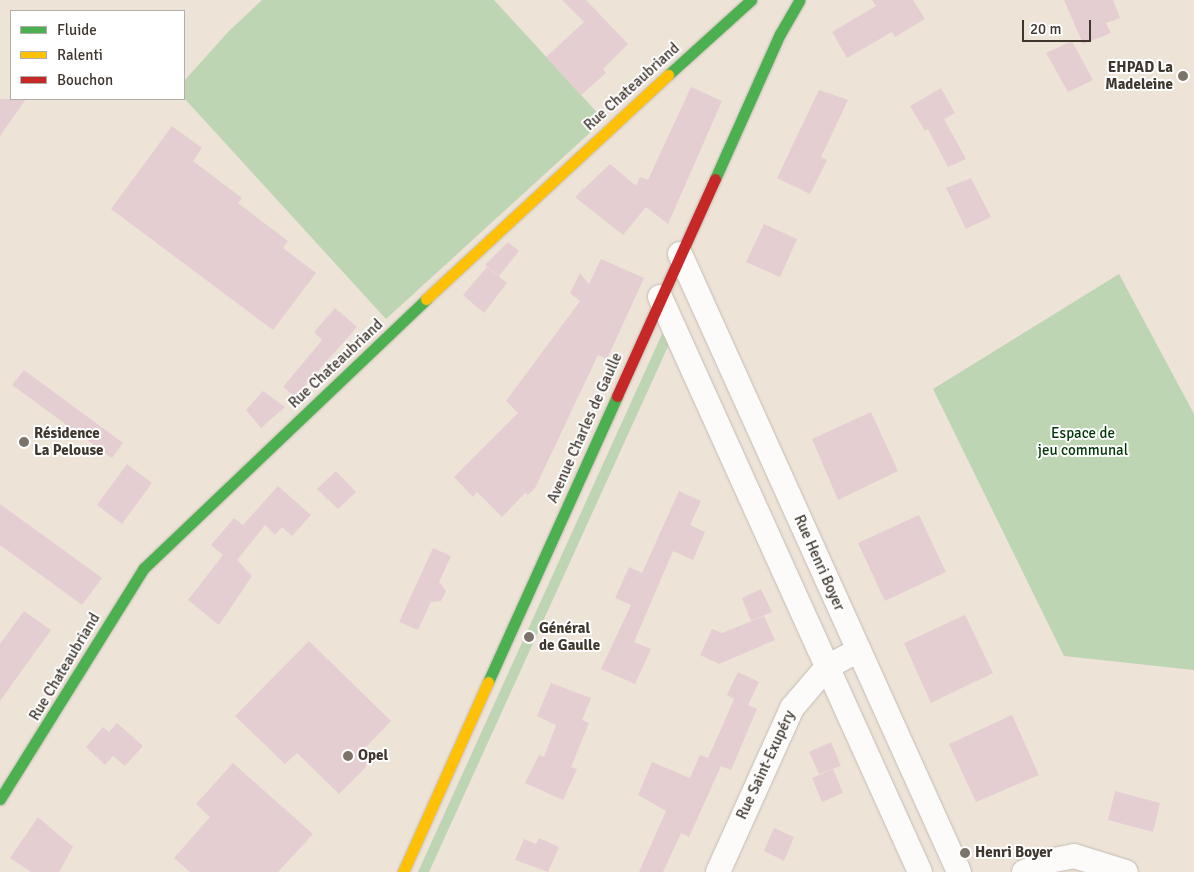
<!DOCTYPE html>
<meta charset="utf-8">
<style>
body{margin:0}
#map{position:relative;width:1194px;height:872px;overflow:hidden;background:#ede3d7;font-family:Signika,sans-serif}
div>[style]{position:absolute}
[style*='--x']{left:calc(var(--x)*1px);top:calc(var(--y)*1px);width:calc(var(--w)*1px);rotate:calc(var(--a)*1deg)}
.green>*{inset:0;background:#bdd5b2}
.building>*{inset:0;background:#e5ced2}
.roads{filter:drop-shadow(0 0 1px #c3bbb2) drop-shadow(0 0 1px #c3bbb2)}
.street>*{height:24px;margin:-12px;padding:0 12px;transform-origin:12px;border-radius:12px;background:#fcfbf9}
.fast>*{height:11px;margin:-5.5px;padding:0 5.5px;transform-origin:5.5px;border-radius:5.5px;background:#4caf50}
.slow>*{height:11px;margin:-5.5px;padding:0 5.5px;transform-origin:5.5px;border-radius:5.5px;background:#ffc107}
.jam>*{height:11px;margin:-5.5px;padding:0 5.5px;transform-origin:5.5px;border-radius:5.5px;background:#c62828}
.dots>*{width:14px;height:14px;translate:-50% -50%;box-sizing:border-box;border:2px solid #fff;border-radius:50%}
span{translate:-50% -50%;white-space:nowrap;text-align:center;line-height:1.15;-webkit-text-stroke:4px #fff;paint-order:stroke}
.poi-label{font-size:15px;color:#3f372e;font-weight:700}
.right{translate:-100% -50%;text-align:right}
.left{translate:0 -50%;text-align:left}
.street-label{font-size:15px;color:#3f372e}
.park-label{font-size:15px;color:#013606}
.legend{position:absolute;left:10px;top:10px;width:175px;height:90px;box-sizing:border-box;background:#fff;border:1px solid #b2afab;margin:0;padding:6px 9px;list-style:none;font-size:15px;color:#3f372e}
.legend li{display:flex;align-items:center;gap:10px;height:25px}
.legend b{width:25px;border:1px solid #b2afab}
.scale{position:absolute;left:1022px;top:20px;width:69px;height:22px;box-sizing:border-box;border:2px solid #3f372e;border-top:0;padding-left:6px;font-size:15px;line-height:18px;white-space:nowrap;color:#3f372e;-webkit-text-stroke:4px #fff;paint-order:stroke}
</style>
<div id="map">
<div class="green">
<div style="clip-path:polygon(262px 0,494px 0,604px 120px,386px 319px,184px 98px,184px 81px,229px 31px)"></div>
<div style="clip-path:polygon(1119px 274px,1194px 414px,1194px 670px,1064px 656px,933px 389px)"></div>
<div style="clip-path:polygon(662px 334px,670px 342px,429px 872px,418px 872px)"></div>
</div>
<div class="building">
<div style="clip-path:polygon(562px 0,586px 0,628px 44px,603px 69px,606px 73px,581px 95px,546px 57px,584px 22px)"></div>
<div style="clip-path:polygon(872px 0,913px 0,925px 19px,895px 37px,892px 32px,847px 58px,832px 32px,876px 6px)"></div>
<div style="clip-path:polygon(1064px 0,1113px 0,1120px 18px,1106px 23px,1111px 33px,1083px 44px)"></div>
<div style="clip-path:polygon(1072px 41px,1093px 80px,1068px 92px,1046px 53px)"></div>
<div style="clip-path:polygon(691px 87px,722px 101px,668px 224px,646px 207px,623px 235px,575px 197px,610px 164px,636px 186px,640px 177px,648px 180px)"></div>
<div style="clip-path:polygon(941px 88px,955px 113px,944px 119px,966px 159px,948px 167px,928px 129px,925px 131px,910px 106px)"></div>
<div style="clip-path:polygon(819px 90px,848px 100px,821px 157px,827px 160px,810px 194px,777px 178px)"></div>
<div style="clip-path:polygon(0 99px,26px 99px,0 136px)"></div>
<div style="clip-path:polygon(172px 126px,202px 148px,193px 161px,242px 198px,238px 203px,288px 241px,283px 248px,316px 273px,273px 330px,111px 209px)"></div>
<div style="clip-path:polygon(971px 178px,991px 217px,966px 229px,946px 188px)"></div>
<div style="clip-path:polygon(764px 224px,797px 239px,780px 277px,746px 262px)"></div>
<div style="clip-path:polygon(508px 242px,519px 251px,499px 276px,485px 265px)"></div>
<div style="clip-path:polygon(601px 259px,644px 278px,607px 359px,598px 355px,535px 488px,528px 495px,525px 493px,502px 517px,477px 492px,473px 497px,454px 477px,518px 413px,506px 401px,580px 301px,570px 293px,580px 273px,589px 284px)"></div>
<div style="clip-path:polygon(487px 267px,507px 283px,484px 313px,463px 295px)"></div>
<div style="clip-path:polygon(335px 308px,357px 327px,295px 397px,283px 387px,322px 340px,314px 332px)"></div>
<div style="clip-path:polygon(24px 370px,123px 443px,112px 458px,12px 385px)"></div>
<div style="clip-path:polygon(263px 391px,285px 407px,261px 428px,246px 410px)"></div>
<div style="clip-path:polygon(871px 412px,898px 471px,838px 500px,812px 439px)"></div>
<div style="clip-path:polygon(127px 464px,152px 483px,122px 524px,97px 505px)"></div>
<div style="clip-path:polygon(336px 471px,356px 492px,338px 509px,317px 489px)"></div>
<div style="clip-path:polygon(278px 486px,311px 515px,292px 536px,282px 527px,275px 535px,265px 525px,237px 560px,252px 576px,219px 625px,188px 600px,223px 555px,211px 545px,234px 518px,243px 525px)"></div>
<div style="clip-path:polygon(679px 491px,701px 501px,690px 525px,705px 532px,693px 560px,673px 551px,634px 642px,651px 649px,635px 684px,601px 669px,631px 605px,615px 598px,629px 567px,642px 573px)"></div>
<div style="clip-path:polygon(0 504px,102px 578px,82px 605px,0 545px)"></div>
<div style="clip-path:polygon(919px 515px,946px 572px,885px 601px,858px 543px)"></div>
<div style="clip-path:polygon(433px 548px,451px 556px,439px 582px,446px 591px,441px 601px,431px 602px,418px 630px,399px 622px)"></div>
<div style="clip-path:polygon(761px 589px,772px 612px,751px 621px,742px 598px)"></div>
<div style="clip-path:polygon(24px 611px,51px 630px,0 701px,0 644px)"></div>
<div style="clip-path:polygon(965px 615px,993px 673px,931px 703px,904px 643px)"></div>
<div style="clip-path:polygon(764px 616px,775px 640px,719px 664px,700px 655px,712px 629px,722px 633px)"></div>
<div style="clip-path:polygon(309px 641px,391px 721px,362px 751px,368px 757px,366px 767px,339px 794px,297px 753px,285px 764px,235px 716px)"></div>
<div style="clip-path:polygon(738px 672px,759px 682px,748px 705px,757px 709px,731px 770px,721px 766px,689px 837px,681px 833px,663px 872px,639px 872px,666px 811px,638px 795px,652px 762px,690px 778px,700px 755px,708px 758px,722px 727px,734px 699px,727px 695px)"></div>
<div style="clip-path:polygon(551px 683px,591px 698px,582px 720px,589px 723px,571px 767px,577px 769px,563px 800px,525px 783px,539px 755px,544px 757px,556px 725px,537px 716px)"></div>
<div style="clip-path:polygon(1012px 715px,1039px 775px,976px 802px,949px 744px)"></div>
<div style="clip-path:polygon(117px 723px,143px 746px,125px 766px,113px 756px,105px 765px,86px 747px,103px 727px,109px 732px)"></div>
<div style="clip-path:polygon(831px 742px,841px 766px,819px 774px,809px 752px)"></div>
<div style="clip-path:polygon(233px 763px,313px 834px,278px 872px,190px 872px,174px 858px,210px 817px,196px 804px)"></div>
<div style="clip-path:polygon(833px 769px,843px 793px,822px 802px,812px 778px)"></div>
<div style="clip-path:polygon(1115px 791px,1160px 803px,1153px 832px,1108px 820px)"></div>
<div style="clip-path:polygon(38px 817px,73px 847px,59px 872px,31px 872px,10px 858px)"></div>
<div style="clip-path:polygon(774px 828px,794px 837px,784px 861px,764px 851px)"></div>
<div style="clip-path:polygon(539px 838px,559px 847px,548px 872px,515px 860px,524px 839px,536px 844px)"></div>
</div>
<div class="roads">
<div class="street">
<div style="--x:680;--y:254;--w:678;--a:65.7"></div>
<div style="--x:660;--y:297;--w:631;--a:65.67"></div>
<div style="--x:718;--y:872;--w:180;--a:-65.7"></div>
<div style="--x:792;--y:708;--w:54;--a:-49.5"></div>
<div style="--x:827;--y:667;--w:36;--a:-28"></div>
<div style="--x:1024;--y:872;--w:27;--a:-24"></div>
<div style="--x:1049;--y:861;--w:25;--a:-11"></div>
<div style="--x:1074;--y:856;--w:54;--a:17.1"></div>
</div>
<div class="fast">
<div style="--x:668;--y:75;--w:112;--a:-42.1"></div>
<div style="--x:715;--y:179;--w:159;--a:-65.9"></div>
<div style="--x:780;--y:34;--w:39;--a:-60"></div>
<div style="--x:488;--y:682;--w:314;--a:-65.7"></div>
<div style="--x:0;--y:799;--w:272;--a:-58.1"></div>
<div style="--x:144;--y:568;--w:390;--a:-43.6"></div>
</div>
<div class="slow">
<div style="--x:426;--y:299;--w:330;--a:-42.8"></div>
<div style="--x:403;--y:872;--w:208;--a:-65.9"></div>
</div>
<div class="jam">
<div style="--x:617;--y:396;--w:238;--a:-65.7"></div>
</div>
</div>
<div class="dots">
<div style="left:1183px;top:76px;background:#7c7369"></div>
<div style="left:24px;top:442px;background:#7c7369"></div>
<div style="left:529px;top:637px;background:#7c7369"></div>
<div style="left:348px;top:756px;background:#7c7369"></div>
<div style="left:965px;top:853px;background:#7c7369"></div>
</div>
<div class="poi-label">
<span class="right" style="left:1173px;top:76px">EHPAD La<br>Madeleine</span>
<span class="left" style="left:34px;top:442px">Résidence<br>La Pelouse</span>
<span class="left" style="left:539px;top:637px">Général<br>de Gaulle</span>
<span class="left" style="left:358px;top:756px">Opel</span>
<span class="left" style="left:975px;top:853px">Henri Boyer</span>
</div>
<div class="street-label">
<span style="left:632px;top:87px;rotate:-42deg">Rue Chateaubriand</span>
<span style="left:336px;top:364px;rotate:-43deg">Rue Chateaubriand</span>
<span style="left:585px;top:428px;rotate:-66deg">Avenue Charles de Gaulle</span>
<span style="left:819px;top:563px;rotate:66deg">Rue Henri Boyer</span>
<span style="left:65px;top:667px;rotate:-59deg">Rue Chateaubriand</span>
<span style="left:766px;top:765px;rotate:-65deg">Rue Saint-Exupéry</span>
</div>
<div class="park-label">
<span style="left:1083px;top:442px">Espace de<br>jeu communal</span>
</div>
<ul class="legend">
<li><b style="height:6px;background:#4caf50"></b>Fluide</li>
<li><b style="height:6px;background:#ffc107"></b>Ralenti</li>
<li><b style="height:6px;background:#c62828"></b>Bouchon</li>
</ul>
<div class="scale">20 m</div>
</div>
